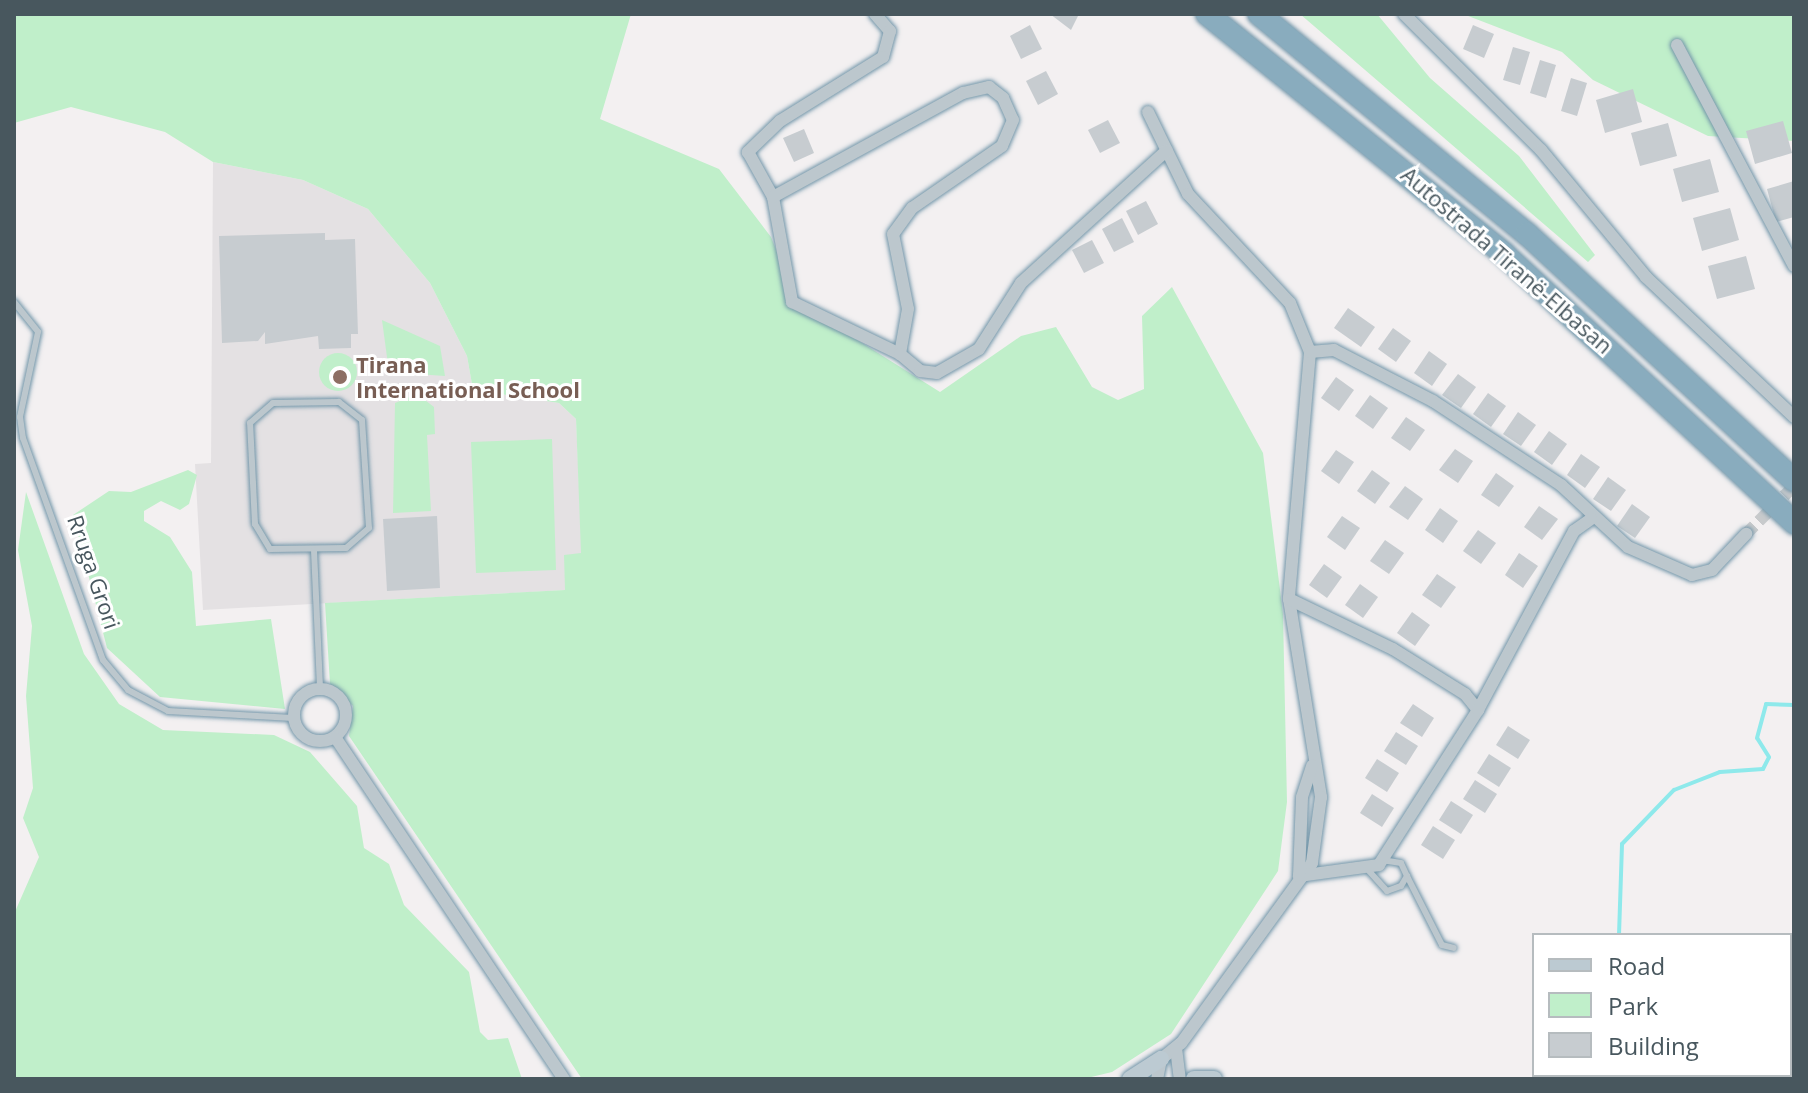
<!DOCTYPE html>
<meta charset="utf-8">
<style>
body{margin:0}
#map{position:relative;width:1808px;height:1093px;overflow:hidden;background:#f3f0f1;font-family:"Open Sans",sans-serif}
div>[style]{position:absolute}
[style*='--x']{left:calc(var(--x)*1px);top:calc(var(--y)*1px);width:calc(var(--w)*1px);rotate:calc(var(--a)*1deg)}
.education>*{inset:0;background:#e4e1e3}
.green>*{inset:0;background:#c0efca}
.round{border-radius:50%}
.stream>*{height:4px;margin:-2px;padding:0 2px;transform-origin:2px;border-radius:2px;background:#8ee9eb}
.building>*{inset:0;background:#c7ccd0}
.street-tunnel>*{height:12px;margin-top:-6px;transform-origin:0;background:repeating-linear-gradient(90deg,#c8cacc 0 12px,transparent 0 18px)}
.roads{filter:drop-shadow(0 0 2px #7497aa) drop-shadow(0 0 2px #7497aa)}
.lane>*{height:6px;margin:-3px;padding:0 3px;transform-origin:3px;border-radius:3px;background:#bcc7cd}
.street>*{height:12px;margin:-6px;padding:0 6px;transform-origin:6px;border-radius:6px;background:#bcc7cd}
.street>.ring{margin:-6px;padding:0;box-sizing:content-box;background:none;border:12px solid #bcc7cd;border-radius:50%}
.secondary>*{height:16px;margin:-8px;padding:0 8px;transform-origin:8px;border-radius:8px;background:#bccad2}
.highway>*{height:22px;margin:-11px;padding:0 11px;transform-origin:11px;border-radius:11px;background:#89acbe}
.dots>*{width:22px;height:22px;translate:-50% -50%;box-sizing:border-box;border:4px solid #fff;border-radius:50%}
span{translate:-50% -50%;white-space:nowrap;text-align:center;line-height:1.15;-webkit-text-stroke:6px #fff;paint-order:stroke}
.street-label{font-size:22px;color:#48575e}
.education-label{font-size:22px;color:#785e54;font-weight:700}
.left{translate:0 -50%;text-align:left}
.frame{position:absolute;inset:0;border:16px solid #48575e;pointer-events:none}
.legend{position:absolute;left:1532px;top:933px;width:260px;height:144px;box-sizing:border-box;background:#fff;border:2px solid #b6bcbf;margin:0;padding:10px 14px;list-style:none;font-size:24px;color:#48575e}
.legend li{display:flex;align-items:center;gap:16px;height:40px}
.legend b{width:40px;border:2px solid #b6bcbf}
</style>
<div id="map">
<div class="education">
<div style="clip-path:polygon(213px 162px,303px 180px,368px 209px,430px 283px,467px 356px,473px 390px,559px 403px,576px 419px,582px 554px,565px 590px,203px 610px,195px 464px,211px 463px)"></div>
</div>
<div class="green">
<div style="clip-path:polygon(14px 14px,631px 14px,600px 119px,719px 169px,771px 237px,797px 302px,940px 392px,1021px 336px,1056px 327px,1092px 387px,1118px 400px,1144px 389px,1142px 316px,1172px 287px,1263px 453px,1283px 614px,1287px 802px,1278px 871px,1171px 1034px,1112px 1072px,1083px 1079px,582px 1079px,349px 736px,353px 706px,330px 684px,325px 603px,565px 590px,564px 555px,581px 553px,576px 419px,559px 403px,473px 390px,467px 356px,430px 283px,368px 209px,303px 180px,213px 162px,165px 132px,71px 107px,14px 123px)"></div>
<div style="clip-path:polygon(1300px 14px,1377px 14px,1430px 78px,1519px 156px,1595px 255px,1588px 262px)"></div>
<div style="clip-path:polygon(1463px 14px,1794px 14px,1794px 141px,1708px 136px,1593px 80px,1562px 52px)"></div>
<div style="clip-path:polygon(382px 320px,440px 346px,445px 376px,389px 372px)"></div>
<div class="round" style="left:319px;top:353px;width:38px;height:38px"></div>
<div style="clip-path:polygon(417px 394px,434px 407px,435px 434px,427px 435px,431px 511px,393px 513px,395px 403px)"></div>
<div style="clip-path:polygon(552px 439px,556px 570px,476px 573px,471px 442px)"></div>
<div style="clip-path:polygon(188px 470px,197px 475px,189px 504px,180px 510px,161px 501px,144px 511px,144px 521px,170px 537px,192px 572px,196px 626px,271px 619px,285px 709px,160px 697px,107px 648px,73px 515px,109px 491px,131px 492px)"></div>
<div style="clip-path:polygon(26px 492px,84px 654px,119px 704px,163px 730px,274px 735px,310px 752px,357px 806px,364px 848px,389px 864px,404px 905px,469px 972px,480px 1032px,488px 1040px,508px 1038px,522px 1079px,14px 1079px,14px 914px,39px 857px,23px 818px,33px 788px,26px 696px,32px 626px,18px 550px)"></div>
</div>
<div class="stream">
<div style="--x:1619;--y:935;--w:91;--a:-88.1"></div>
<div style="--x:1622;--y:844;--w:75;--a:-46.1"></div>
<div style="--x:1674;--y:790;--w:49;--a:-21.4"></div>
<div style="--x:1720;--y:772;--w:43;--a:-4"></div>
<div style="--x:1763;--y:769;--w:13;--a:-63"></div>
<div style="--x:1769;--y:757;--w:22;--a:-122"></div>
<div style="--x:1757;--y:738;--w:35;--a:-75"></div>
<div style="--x:1766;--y:704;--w:28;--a:2"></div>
<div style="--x:1624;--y:1075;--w:4;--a:90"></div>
</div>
<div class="building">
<div style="clip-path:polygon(1050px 14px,1079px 14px,1071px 30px)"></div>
<div style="clip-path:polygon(1030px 25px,1042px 49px,1021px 59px,1010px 36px)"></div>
<div style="clip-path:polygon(1473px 25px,1494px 34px,1484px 58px,1463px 49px)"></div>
<div style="clip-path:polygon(1513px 47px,1530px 52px,1520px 85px,1503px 80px)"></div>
<div style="clip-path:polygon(1540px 60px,1556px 65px,1546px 98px,1530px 93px)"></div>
<div style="clip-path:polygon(1046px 71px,1058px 94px,1038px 105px,1026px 81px)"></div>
<div style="clip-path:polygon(1571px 78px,1587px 83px,1577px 116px,1561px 111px)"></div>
<div style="clip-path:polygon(1633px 89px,1642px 122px,1605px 133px,1596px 100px)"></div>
<div style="clip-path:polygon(1108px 120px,1120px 143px,1100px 153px,1088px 130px)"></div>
<div style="clip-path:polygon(1783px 121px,1792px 153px,1755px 164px,1746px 131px)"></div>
<div style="clip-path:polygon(1668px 123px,1677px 156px,1640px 166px,1631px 133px)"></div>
<div style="clip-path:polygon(804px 129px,814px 153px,794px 162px,783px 138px)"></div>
<div style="clip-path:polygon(1710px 159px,1719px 192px,1682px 202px,1673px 169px)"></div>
<div style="clip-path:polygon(1794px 181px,1794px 217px,1776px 222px,1767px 189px)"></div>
<div style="clip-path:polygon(1146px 201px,1158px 224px,1138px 235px,1126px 211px)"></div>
<div style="clip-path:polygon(1730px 208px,1739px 240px,1702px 251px,1693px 218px)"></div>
<div style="clip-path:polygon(1122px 218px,1134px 242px,1114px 252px,1102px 229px)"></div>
<div style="clip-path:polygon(325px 233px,325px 240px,355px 239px,358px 334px,351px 334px,351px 348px,319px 349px,318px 336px,265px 344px,265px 332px,258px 341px,222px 343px,219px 236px)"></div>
<div style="clip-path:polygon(1092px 240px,1104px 263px,1084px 273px,1072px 250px)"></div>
<div style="clip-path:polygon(1746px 256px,1755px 289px,1717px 299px,1708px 266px)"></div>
<div style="clip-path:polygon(1348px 308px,1375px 327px,1361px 347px,1334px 328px)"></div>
<div style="clip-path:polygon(1393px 328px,1411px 341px,1396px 362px,1378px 349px)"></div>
<div style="clip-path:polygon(1429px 351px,1447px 364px,1432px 386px,1414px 373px)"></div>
<div style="clip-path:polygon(1458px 374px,1476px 387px,1461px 408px,1442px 395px)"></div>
<div style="clip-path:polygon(1336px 377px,1354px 390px,1339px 411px,1321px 398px)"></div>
<div style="clip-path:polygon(1488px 393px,1506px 406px,1491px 427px,1473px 414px)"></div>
<div style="clip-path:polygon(1370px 395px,1388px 408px,1373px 429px,1355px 416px)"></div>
<div style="clip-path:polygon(1518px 412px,1536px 425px,1521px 446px,1503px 434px)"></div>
<div style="clip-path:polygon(1406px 417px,1425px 430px,1410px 451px,1391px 438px)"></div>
<div style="clip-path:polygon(1549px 431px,1567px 444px,1552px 465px,1534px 452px)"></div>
<div style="clip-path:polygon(1455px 449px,1473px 461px,1458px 483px,1439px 470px)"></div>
<div style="clip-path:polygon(1336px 450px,1354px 462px,1339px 484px,1321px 471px)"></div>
<div style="clip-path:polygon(1581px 454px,1600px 467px,1585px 488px,1567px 475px)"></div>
<div style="clip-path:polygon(1372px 470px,1390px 483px,1375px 504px,1357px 491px)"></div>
<div style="clip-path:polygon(1496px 473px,1514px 486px,1499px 507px,1481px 495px)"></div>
<div style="clip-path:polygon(1608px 477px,1626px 490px,1611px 511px,1593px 499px)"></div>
<div style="clip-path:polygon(1405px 486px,1423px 499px,1408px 520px,1389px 507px)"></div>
<div style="clip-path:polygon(1632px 504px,1650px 517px,1635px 538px,1617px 526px)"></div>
<div style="clip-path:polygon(1539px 506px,1558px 519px,1542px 540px,1524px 527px)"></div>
<div style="clip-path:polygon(1440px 508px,1458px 521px,1443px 543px,1425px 530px)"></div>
<div style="clip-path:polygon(437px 516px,440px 588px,387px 591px,383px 519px)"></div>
<div style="clip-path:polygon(1342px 516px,1360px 528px,1345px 550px,1327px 537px)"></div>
<div style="clip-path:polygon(1478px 530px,1496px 543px,1481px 564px,1463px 551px)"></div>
<div style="clip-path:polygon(1385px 540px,1404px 553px,1389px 574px,1370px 561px)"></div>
<div style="clip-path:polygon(1519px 553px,1538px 566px,1523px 588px,1505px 575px)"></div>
<div style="clip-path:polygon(1324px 564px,1342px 577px,1327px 598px,1309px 585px)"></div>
<div style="clip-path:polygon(1437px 574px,1456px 587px,1441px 608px,1422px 595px)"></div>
<div style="clip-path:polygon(1360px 584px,1378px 597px,1363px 618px,1345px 605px)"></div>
<div style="clip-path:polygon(1412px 612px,1430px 625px,1415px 646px,1397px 633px)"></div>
<div style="clip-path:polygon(1413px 704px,1434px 718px,1422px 737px,1400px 723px)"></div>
<div style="clip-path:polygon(1508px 726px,1530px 740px,1518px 759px,1496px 745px)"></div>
<div style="clip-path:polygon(1396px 732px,1418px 746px,1406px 765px,1384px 751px)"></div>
<div style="clip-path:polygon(1489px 754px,1511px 768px,1499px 787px,1477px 773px)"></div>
<div style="clip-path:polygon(1377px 759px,1399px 773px,1387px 792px,1365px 778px)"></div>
<div style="clip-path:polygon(1475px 780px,1497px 794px,1485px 813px,1463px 799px)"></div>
<div style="clip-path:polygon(1372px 794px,1394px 808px,1382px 827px,1360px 813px)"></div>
<div style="clip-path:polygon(1451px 801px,1473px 815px,1461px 834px,1439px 820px)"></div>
<div style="clip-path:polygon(1433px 826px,1455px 840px,1443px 859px,1421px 845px)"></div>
</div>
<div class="street-tunnel">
<div style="--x:1746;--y:534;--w:68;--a:-45"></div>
</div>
<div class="roads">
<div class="lane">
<div style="--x:14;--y:302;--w:38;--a:51"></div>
<div style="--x:38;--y:332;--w:87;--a:102"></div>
<div style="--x:20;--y:417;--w:21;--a:82"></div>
<div style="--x:23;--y:438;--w:236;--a:70.2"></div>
<div style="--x:103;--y:660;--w:39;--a:50"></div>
<div style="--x:128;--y:690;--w:45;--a:27.7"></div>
<div style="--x:168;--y:711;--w:125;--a:3.2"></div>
<div style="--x:339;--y:402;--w:29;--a:38"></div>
<div style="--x:362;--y:420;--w:108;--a:86.3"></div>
<div style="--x:369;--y:528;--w:30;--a:139"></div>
<div style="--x:346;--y:548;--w:76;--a:179.2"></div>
<div style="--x:270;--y:549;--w:29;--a:-121"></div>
<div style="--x:255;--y:524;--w:101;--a:-92.8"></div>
<div style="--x:250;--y:423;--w:30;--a:-41"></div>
<div style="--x:273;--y:403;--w:66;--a:-0.9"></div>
<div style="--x:314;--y:550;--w:138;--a:87.5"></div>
<div style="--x:1369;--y:871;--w:27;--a:48"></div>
<div style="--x:1387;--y:891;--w:15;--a:-20"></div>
<div style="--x:1401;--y:886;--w:12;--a:-59"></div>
<div style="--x:1407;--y:876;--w:14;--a:-115"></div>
<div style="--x:1401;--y:863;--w:18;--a:-171"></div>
<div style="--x:1407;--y:876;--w:77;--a:63.1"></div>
<div style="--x:1442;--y:945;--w:12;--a:14"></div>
</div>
<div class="street">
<div style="--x:875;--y:14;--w:23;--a:49"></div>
<div style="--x:890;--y:31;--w:27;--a:105"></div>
<div style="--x:883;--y:57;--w:121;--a:148.1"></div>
<div style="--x:780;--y:121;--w:45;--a:135.9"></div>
<div style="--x:748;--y:152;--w:51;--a:60.9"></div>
<div style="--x:773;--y:197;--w:107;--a:79.7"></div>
<div style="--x:792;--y:302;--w:120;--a:25.7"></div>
<div style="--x:1404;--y:14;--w:193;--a:44.8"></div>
<div style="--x:1541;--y:150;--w:165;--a:50.4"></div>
<div style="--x:1646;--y:277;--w:204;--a:43.4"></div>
<div style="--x:1677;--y:45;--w:250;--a:62.1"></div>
<div style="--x:1148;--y:112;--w:91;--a:64"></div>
<div style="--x:1188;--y:194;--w:149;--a:46.9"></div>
<div style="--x:1290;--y:303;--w:53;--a:67.8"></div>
<div style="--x:1310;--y:352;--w:248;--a:94.9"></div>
<div style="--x:1289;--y:599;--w:201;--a:80.8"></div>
<div style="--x:1321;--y:797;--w:67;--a:97.8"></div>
<div style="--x:1312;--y:863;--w:223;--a:126"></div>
<div style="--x:1181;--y:1043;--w:26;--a:141"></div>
<div style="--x:1161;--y:1059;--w:20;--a:101"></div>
<div style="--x:773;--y:197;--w:217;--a:-28.7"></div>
<div style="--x:963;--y:93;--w:27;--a:-13"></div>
<div style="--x:989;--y:87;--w:18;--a:38"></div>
<div style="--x:1003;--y:98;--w:24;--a:66"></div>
<div style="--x:1013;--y:120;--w:28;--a:113"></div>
<div style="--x:1002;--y:146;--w:109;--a:145.4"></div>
<div style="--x:912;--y:208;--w:32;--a:126"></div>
<div style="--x:893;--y:234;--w:76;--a:78.7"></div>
<div style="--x:908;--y:309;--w:46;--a:100.1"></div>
<div style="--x:900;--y:354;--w:26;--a:40"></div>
<div style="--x:920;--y:371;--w:17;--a:7"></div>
<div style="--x:937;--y:373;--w:48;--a:-29.7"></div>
<div style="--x:979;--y:349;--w:78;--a:-57.5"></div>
<div style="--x:1021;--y:283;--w:197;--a:-42.3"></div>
<div style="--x:1310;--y:352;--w:24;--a:-5"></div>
<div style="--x:1334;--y:350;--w:111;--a:27.3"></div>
<div style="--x:1433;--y:401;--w:153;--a:33.3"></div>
<div style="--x:1561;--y:485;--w:91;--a:42.8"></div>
<div style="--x:1628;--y:547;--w:70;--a:23.6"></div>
<div style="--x:1692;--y:575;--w:21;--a:-14"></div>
<div style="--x:1712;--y:570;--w:50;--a:-46.6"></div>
<div style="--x:1289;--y:599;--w:115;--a:25.7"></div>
<div style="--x:1393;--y:649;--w:85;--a:32"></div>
<div style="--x:1465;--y:694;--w:21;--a:51"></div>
<div style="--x:1478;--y:710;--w:184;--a:122.6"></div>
<div style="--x:1379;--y:865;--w:81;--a:172.2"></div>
<div class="ring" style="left:294px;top:689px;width:40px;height:40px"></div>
<div style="--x:1478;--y:710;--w:203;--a:-61.8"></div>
<div style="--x:1574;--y:531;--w:21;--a:-35"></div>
<div style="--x:335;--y:737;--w:412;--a:56.2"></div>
<div style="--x:1299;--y:876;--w:79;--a:-87.8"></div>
<div style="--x:1302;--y:797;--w:33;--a:-72"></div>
<div style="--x:1176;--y:1048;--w:31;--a:83"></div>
</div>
<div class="secondary">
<div style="--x:1130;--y:1079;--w:37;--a:-33"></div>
<div style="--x:1194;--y:1079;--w:20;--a:0"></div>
</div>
<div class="highway">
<div style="--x:1207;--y:14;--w:382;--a:38.9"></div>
<div style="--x:1504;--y:254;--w:396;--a:42.8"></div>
<div style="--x:1259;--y:14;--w:347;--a:39.4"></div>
<div style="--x:1527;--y:234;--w:363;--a:42.7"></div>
</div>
</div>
<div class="dots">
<div style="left:340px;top:377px;background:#8d6e63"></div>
</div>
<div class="street-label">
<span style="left:1507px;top:260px;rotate:41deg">Autostrada Tiranë-Elbasan</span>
<span style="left:94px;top:572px;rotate:71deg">Rruga Grori</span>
</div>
<div class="education-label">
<span class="left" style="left:356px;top:377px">Tirana<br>International School</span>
</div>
<div class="frame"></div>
<ul class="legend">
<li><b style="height:10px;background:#bccad2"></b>Road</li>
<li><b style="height:22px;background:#c0efca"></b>Park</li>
<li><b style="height:22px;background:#c7ccd0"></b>Building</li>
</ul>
</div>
